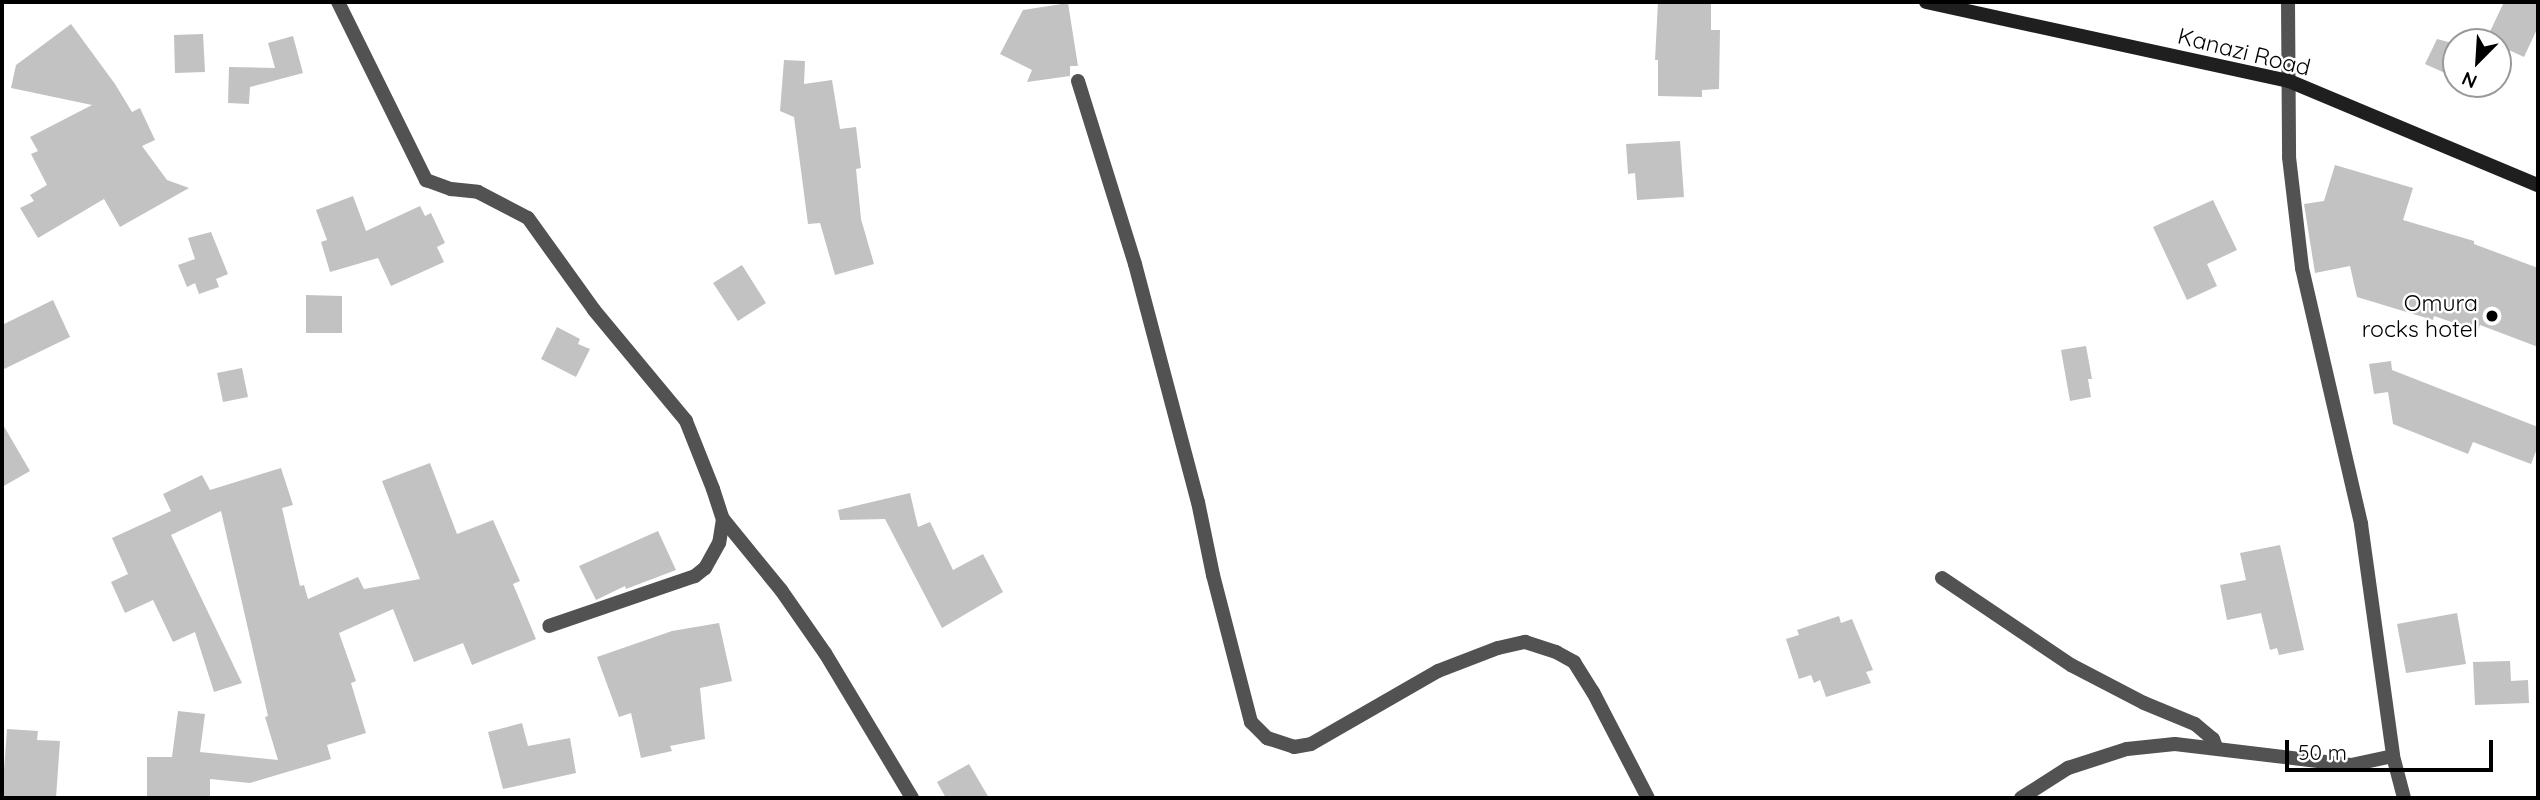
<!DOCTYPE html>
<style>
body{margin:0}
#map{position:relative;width:2540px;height:800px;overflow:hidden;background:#fff;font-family:Quicksand,sans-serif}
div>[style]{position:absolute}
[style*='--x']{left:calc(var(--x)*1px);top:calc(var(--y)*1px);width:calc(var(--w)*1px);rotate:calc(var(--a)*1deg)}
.building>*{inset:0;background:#c2c2c2}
.minor>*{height:14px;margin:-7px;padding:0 7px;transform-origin:7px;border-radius:7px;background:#525252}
.tertiary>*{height:14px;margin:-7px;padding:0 7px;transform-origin:7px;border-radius:7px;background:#525252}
.secondary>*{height:14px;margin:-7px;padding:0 7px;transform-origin:7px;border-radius:7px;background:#1f1f1f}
.dots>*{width:19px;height:19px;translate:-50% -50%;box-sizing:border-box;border:4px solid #fff;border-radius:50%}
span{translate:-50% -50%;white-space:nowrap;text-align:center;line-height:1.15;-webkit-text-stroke:5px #fff;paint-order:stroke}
.street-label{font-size:23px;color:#000}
.poi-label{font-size:23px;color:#000}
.right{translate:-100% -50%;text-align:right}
.frame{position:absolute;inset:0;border:4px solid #000;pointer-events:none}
.north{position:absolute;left:2442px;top:28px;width:70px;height:70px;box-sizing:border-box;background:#fff;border:2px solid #999;border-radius:50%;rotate:204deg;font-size:19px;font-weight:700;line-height:28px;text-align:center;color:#000}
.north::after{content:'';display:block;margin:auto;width:24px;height:32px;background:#000;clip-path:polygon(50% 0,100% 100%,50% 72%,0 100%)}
.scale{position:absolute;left:2285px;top:740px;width:208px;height:32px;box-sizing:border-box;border:4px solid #000;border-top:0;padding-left:9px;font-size:21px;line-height:24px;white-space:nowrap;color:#000;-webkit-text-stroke:5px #fff;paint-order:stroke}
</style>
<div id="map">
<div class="building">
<div style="clip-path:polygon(1658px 2px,1711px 2px,1711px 30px,1720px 30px,1719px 89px,1702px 90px,1702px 97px,1658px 96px,1658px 60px,1655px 60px)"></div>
<div style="clip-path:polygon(2504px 2px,2538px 2px,2538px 27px,2524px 57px,2498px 45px,2498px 42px,2486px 40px)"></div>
<div style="clip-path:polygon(1068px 3px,1078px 66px,1070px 66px,1070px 76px,1027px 82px,1032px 70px,1000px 54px,1023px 10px)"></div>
<div style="clip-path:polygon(71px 24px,115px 84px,132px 112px,140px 108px,155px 140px,142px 146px,167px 180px,189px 188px,120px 227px,104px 199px,38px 238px,20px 208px,34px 201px,30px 195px,47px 185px,31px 154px,38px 151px,30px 137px,92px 105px,11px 88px,16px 65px)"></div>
<div style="clip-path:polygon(203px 34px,205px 72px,175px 73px,174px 35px)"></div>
<div style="clip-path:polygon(293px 36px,303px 73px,250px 87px,249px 104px,228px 103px,229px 67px,275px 68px,268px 43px)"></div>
<div style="clip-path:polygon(2437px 39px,2456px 44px,2456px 78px,2425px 64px)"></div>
<div style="clip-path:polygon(784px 60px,805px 61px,804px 84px,832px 80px,840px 129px,856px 127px,861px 168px,856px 169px,861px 219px,874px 264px,835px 275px,820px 223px,808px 224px,794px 117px,780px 111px)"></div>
<div style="clip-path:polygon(1680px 141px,1684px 197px,1637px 200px,1635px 173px,1628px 174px,1626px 144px)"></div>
<div style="clip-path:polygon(2335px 165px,2413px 188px,2403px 220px,2474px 241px,2474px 244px,2538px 268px,2538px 347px,2480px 325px,2478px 331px,2434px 316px,2433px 320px,2357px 297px,2350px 266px,2315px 273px,2304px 204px,2324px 201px)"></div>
<div style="clip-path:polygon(353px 196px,366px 231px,420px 206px,425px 216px,431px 213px,445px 243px,437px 247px,444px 262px,391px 286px,378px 258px,330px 272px,321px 242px,327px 240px,316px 210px)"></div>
<div style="clip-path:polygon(2213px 200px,2237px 250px,2207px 264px,2217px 286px,2187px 300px,2153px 227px)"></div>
<div style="clip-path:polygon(211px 232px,228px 274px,216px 279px,219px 287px,199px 294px,195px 283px,187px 287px,178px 265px,195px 259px,188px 238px)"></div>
<div style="clip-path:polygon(742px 265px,766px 303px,738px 321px,713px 283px)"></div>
<div style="clip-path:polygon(306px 295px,342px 296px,342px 333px,306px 333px)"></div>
<div style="clip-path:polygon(53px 300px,70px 337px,2px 370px,2px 325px)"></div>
<div style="clip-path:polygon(557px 327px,580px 339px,578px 344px,590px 349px,576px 377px,541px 359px)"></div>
<div style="clip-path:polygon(2086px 346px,2092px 379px,2088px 379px,2091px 397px,2070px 401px,2061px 350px)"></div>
<div style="clip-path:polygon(2391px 361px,2392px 370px,2538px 427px,2538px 446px,2531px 464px,2473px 442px,2468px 454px,2393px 424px,2388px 392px,2374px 394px,2369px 364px)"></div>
<div style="clip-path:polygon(242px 368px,248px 397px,223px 402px,217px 373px)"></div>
<div style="clip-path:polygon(2px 423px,30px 471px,2px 487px)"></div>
<div style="clip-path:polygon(430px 463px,457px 534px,493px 520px,520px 581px,513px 584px,536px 639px,472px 665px,463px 643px,414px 662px,393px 609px,339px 633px,356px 681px,351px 683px,366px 733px,327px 745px,331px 759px,250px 783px,210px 779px,210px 798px,147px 797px,147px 757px,172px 757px,178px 711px,205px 714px,200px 752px,278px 760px,265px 717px,268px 716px,221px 511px,171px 535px,242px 683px,214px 692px,195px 632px,173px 642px,153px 600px,125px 613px,111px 582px,128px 574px,112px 538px,171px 511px,163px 494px,202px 475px,210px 490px,281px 468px,293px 505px,282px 508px,300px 586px,304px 585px,308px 599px,358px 577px,364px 589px,420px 579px,382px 481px)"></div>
<div style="clip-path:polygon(910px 493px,918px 527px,930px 522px,953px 570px,983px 554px,1003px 592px,942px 628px,885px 519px,840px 520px,838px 510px)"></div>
<div style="clip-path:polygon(658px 531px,676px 570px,626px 589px,625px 586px,596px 600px,579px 566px)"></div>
<div style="clip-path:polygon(2280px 545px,2304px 650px,2279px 655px,2277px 648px,2270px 650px,2261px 613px,2227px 620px,2220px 585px,2246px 580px,2240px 553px)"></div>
<div style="clip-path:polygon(2457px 613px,2466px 664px,2406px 673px,2397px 624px)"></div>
<div style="clip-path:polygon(1839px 616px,1841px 623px,1852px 619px,1873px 670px,1866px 672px,1871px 683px,1826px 697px,1820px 680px,1814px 683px,1811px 675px,1799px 679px,1786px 639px,1799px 635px,1797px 630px)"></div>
<div style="clip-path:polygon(719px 623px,732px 681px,700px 688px,705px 739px,670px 746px,672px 751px,641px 758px,631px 713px,619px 717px,597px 657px,672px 631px)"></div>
<div style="clip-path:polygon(2510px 661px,2511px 681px,2528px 680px,2529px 703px,2475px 705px,2473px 662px)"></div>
<div style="clip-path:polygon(522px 723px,528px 746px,570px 738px,576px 773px,503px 789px,488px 732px)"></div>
<div style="clip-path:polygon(7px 729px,38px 731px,37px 740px,60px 741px,56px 798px,2px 798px)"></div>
<div style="clip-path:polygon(969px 764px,989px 798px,946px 798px,937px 782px)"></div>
</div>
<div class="minor">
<div style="--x:338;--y:2;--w:199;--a:63.7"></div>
<div style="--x:426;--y:180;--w:27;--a:20"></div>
<div style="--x:451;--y:189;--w:27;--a:6"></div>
<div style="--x:478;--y:192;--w:56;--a:27.5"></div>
<div style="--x:528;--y:218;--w:113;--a:54.3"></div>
<div style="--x:594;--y:310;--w:144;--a:50.3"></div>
<div style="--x:686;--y:421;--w:73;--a:68.3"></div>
<div style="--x:713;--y:489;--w:32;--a:72"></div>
<div style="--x:723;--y:519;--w:24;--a:99"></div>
<div style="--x:719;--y:543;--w:29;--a:119"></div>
<div style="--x:705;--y:568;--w:13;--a:141"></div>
<div style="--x:695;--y:576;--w:154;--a:161.1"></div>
<div style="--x:1078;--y:81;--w:192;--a:72.7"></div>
<div style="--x:1135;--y:264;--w:246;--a:75.2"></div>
<div style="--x:1198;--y:502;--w:75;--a:78.4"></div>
<div style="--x:1213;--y:575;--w:152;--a:75.5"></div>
<div style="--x:1251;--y:722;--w:23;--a:45"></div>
<div style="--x:1267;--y:738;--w:28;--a:18"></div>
<div style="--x:1294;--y:747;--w:17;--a:-10"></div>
<div style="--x:1311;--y:744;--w:146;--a:-29.9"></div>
<div style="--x:1438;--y:671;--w:64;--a:-21"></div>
<div style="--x:1498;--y:648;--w:28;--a:-13"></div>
<div style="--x:1525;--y:642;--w:33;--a:18"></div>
<div style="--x:1556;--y:652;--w:21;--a:29"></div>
<div style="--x:1574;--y:662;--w:36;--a:58"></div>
<div style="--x:1593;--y:692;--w:119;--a:62.6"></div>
<div style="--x:723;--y:519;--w:92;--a:50.8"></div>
<div style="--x:781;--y:590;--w:77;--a:55.1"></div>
<div style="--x:825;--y:653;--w:169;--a:59"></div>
<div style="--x:1942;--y:578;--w:156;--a:34"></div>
<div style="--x:2071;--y:665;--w:82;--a:27.5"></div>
<div style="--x:2144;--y:703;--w:55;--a:22.4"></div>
<div style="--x:2195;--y:724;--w:23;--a:40"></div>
<div style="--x:2213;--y:739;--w:9;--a:69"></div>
<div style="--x:2021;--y:798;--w:56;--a:-32.6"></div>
<div style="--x:2068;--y:768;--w:62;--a:-17.9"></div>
<div style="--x:2127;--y:749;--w:48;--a:-5.9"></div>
<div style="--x:2175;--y:744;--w:177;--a:6.8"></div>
<div style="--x:2351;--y:765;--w:43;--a:-12.1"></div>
</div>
<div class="tertiary">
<div style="--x:2288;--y:2;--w:155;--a:89.6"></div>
<div style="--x:2289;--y:157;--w:112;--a:83.3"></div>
<div style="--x:2302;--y:268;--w:263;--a:77"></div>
<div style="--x:2361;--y:524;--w:234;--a:82.1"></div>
<div style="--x:2393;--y:756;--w:43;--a:75.3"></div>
</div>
<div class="secondary">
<div style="--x:1926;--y:2;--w:371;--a:12.3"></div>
<div style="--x:2289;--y:81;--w:270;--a:22.7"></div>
</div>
<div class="dots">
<div style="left:2492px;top:316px;background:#000"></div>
</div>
<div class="street-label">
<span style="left:2244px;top:52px;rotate:14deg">Kanazi Road</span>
</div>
<div class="poi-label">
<span class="right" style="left:2478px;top:316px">Omura<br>rocks hotel</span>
</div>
<div class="frame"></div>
<div class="north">N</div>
<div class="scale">50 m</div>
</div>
